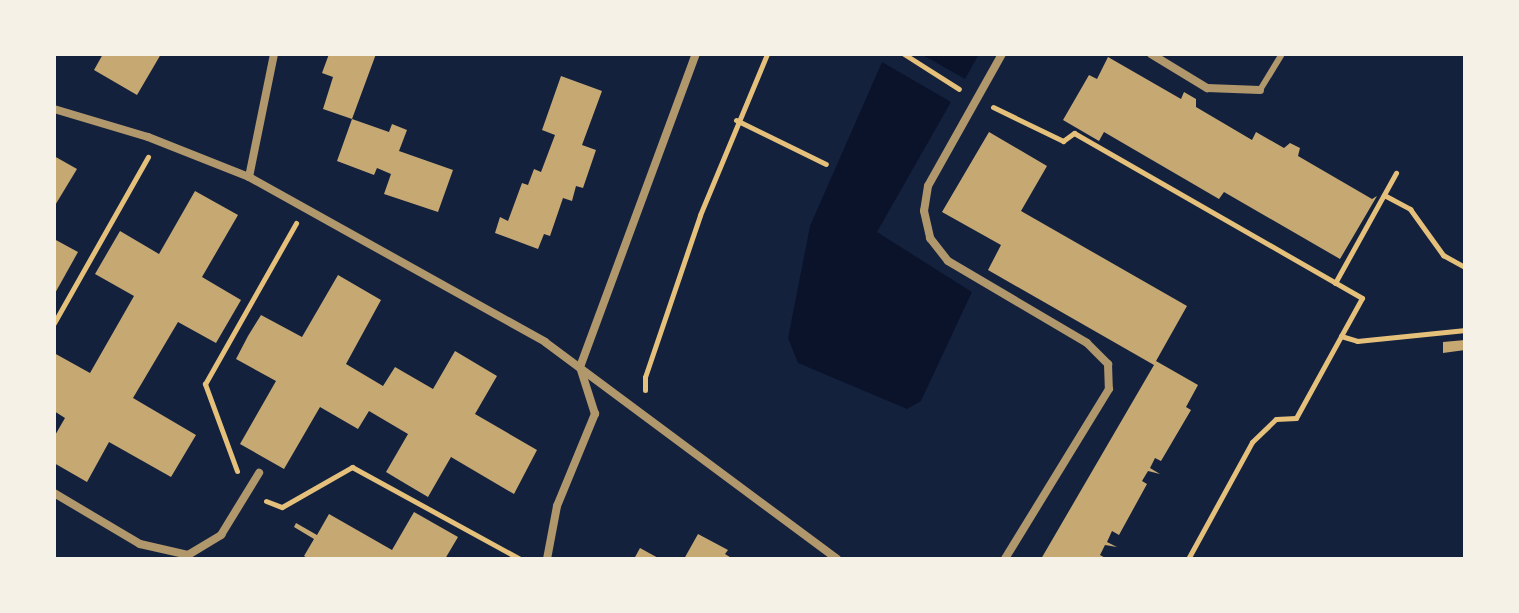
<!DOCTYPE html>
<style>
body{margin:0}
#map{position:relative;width:1519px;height:613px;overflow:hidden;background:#14213d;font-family:"Titillium Web",sans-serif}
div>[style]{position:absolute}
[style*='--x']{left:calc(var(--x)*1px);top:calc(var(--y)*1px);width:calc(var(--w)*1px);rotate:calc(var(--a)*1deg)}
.water>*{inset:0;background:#0b132b}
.building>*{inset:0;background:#c6a872}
.path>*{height:5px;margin:-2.5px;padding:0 2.5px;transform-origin:2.5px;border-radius:2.5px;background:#e5c07b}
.service>*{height:6px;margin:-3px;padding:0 3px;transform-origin:3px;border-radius:3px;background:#b1986c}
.minor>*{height:8px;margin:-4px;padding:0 4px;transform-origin:4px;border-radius:4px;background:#b1986c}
span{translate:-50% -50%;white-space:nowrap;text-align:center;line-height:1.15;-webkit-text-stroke:6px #f6f1e7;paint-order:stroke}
.frame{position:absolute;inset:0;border:56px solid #f6f1e7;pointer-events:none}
</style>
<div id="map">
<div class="water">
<div style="clip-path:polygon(921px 54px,979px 54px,965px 79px)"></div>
<div style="clip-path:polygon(882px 62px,951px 102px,877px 232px,972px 292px,921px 401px,907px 409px,798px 363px,788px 338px,810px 226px)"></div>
</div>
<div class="building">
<div style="clip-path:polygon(103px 54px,161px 54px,137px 95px,94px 70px)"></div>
<div style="clip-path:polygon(329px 54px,376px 54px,352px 119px,323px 109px,333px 77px,322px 73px)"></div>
<div style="clip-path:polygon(1108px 57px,1181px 99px,1184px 92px,1196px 99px,1196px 107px,1252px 140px,1256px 132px,1284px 148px,1290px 143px,1300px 148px,1298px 156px,1372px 199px,1377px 196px,1340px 259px,1224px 192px,1219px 199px,1104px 132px,1099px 141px,1063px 120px,1089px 75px,1097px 79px)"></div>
<div style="clip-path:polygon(561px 76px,602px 91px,582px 145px,596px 150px,583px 188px,576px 186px,572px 201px,563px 198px,550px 236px,544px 234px,538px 249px,495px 233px,500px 217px,508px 221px,522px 183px,528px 185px,534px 169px,541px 172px,555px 135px,542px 130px)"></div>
<div style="clip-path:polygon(352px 119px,389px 132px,392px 124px,407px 130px,399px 151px,453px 170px,438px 212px,384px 194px,391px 174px,377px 168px,374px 175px,337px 161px)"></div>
<div style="clip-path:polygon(989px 132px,1047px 166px,1021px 211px,1187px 306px,1156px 361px,1198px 385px,1186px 407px,1191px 410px,1161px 461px,1155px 458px,1150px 468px,1160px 474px,1148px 471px,1142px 481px,1147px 484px,1119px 535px,1112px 531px,1107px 542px,1117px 547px,1105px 545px,1100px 555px,1107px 559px,1041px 559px,1154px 365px,988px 270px,1001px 245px,942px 212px)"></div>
<div style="clip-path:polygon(54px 156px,77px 169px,54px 207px)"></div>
<div style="clip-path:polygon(195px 191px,238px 215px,202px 277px,241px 300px,216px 343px,178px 322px,133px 398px,196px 435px,171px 477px,109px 442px,87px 482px,54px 463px,54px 437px,65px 418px,54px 411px,54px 353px,90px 373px,134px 296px,95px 274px,120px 231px,159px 254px)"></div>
<div style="clip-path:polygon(54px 239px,78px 252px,54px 295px)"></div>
<div style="clip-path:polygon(338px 275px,381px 300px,346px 364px,383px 386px,395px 367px,433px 389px,455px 351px,497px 376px,475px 414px,537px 450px,514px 494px,451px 457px,428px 497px,406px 484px,386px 472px,408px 434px,369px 411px,358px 429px,320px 407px,284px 469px,240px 444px,276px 381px,236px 359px,248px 336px,261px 315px,302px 337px)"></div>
<div style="clip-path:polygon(1465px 340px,1465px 350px,1443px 353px,1443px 342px)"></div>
<div style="clip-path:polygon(414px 512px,458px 537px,445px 559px,309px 559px,304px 556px,314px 539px,294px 527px,296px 523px,317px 535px,329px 514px,392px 550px)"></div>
<div style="clip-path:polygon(698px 534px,728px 550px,725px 554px,733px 559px,684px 559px)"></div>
<div style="clip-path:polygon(640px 548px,660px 559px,634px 559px)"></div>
</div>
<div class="path">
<div style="--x:904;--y:54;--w:65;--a:32.5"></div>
<div style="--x:993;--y:107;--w:78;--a:25.9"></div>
<div style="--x:1063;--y:141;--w:14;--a:-36"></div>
<div style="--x:1074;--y:133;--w:332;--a:29.8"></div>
<div style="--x:1362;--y:298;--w:43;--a:118.9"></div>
<div style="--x:1341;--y:336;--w:17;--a:17"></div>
<div style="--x:1357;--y:341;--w:109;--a:-5.8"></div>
<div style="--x:736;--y:120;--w:100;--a:26.1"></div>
<div style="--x:1384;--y:195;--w:30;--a:28"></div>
<div style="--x:1410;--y:209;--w:57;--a:54.3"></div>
<div style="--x:1443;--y:255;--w:25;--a:29"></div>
<div style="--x:1335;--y:283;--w:126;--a:-61"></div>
<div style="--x:54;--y:323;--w:191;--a:-60.5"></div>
<div style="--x:645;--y:390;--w:13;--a:-90"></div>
<div style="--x:645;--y:377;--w:171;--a:-71.2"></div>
<div style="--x:700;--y:215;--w:174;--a:-67.4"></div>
<div style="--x:237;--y:471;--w:93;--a:-110.2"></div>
<div style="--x:205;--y:384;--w:185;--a:-60.5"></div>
<div style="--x:266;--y:501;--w:17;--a:21"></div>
<div style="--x:282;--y:507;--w:81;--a:-29.7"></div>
<div style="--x:352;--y:467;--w:192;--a:28.7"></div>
<div style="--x:1188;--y:559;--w:133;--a:-61.3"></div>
<div style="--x:1252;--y:442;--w:33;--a:-44"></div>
<div style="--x:1276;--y:419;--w:20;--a:-3"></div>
<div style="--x:1296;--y:418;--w:94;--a:-61.2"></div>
</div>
<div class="service">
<div style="--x:1260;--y:90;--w:42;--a:-58.6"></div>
</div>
<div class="minor">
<div style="--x:1002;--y:54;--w:151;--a:119.3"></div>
<div style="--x:928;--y:186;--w:25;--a:99"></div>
<div style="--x:924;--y:211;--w:28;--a:77"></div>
<div style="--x:930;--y:238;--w:29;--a:52"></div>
<div style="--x:948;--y:261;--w:161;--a:30.5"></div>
<div style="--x:1087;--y:343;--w:30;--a:45"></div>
<div style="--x:1108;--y:364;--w:25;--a:88"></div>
<div style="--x:1109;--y:389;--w:199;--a:121.5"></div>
<div style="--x:1151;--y:54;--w:66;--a:31.3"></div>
<div style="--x:1207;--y:88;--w:53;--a:2.2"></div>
<div style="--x:54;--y:109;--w:98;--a:16.6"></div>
<div style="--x:148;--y:137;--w:109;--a:21.6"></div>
<div style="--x:249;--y:177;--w:339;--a:29.1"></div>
<div style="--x:545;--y:342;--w:364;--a:36.6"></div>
<div style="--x:249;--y:177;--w:126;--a:-78.5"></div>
<div style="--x:54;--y:493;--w:100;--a:30.7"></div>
<div style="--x:140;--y:544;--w:49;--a:12.9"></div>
<div style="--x:188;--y:555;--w:39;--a:-31"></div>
<div style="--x:221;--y:535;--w:73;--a:-58.5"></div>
<div style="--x:547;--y:559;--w:54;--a:-79.3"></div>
<div style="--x:557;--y:506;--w:100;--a:-67.6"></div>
<div style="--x:595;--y:414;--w:49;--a:-107.7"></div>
<div style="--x:580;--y:367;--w:334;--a:-69.7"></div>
</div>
<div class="frame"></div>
</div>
